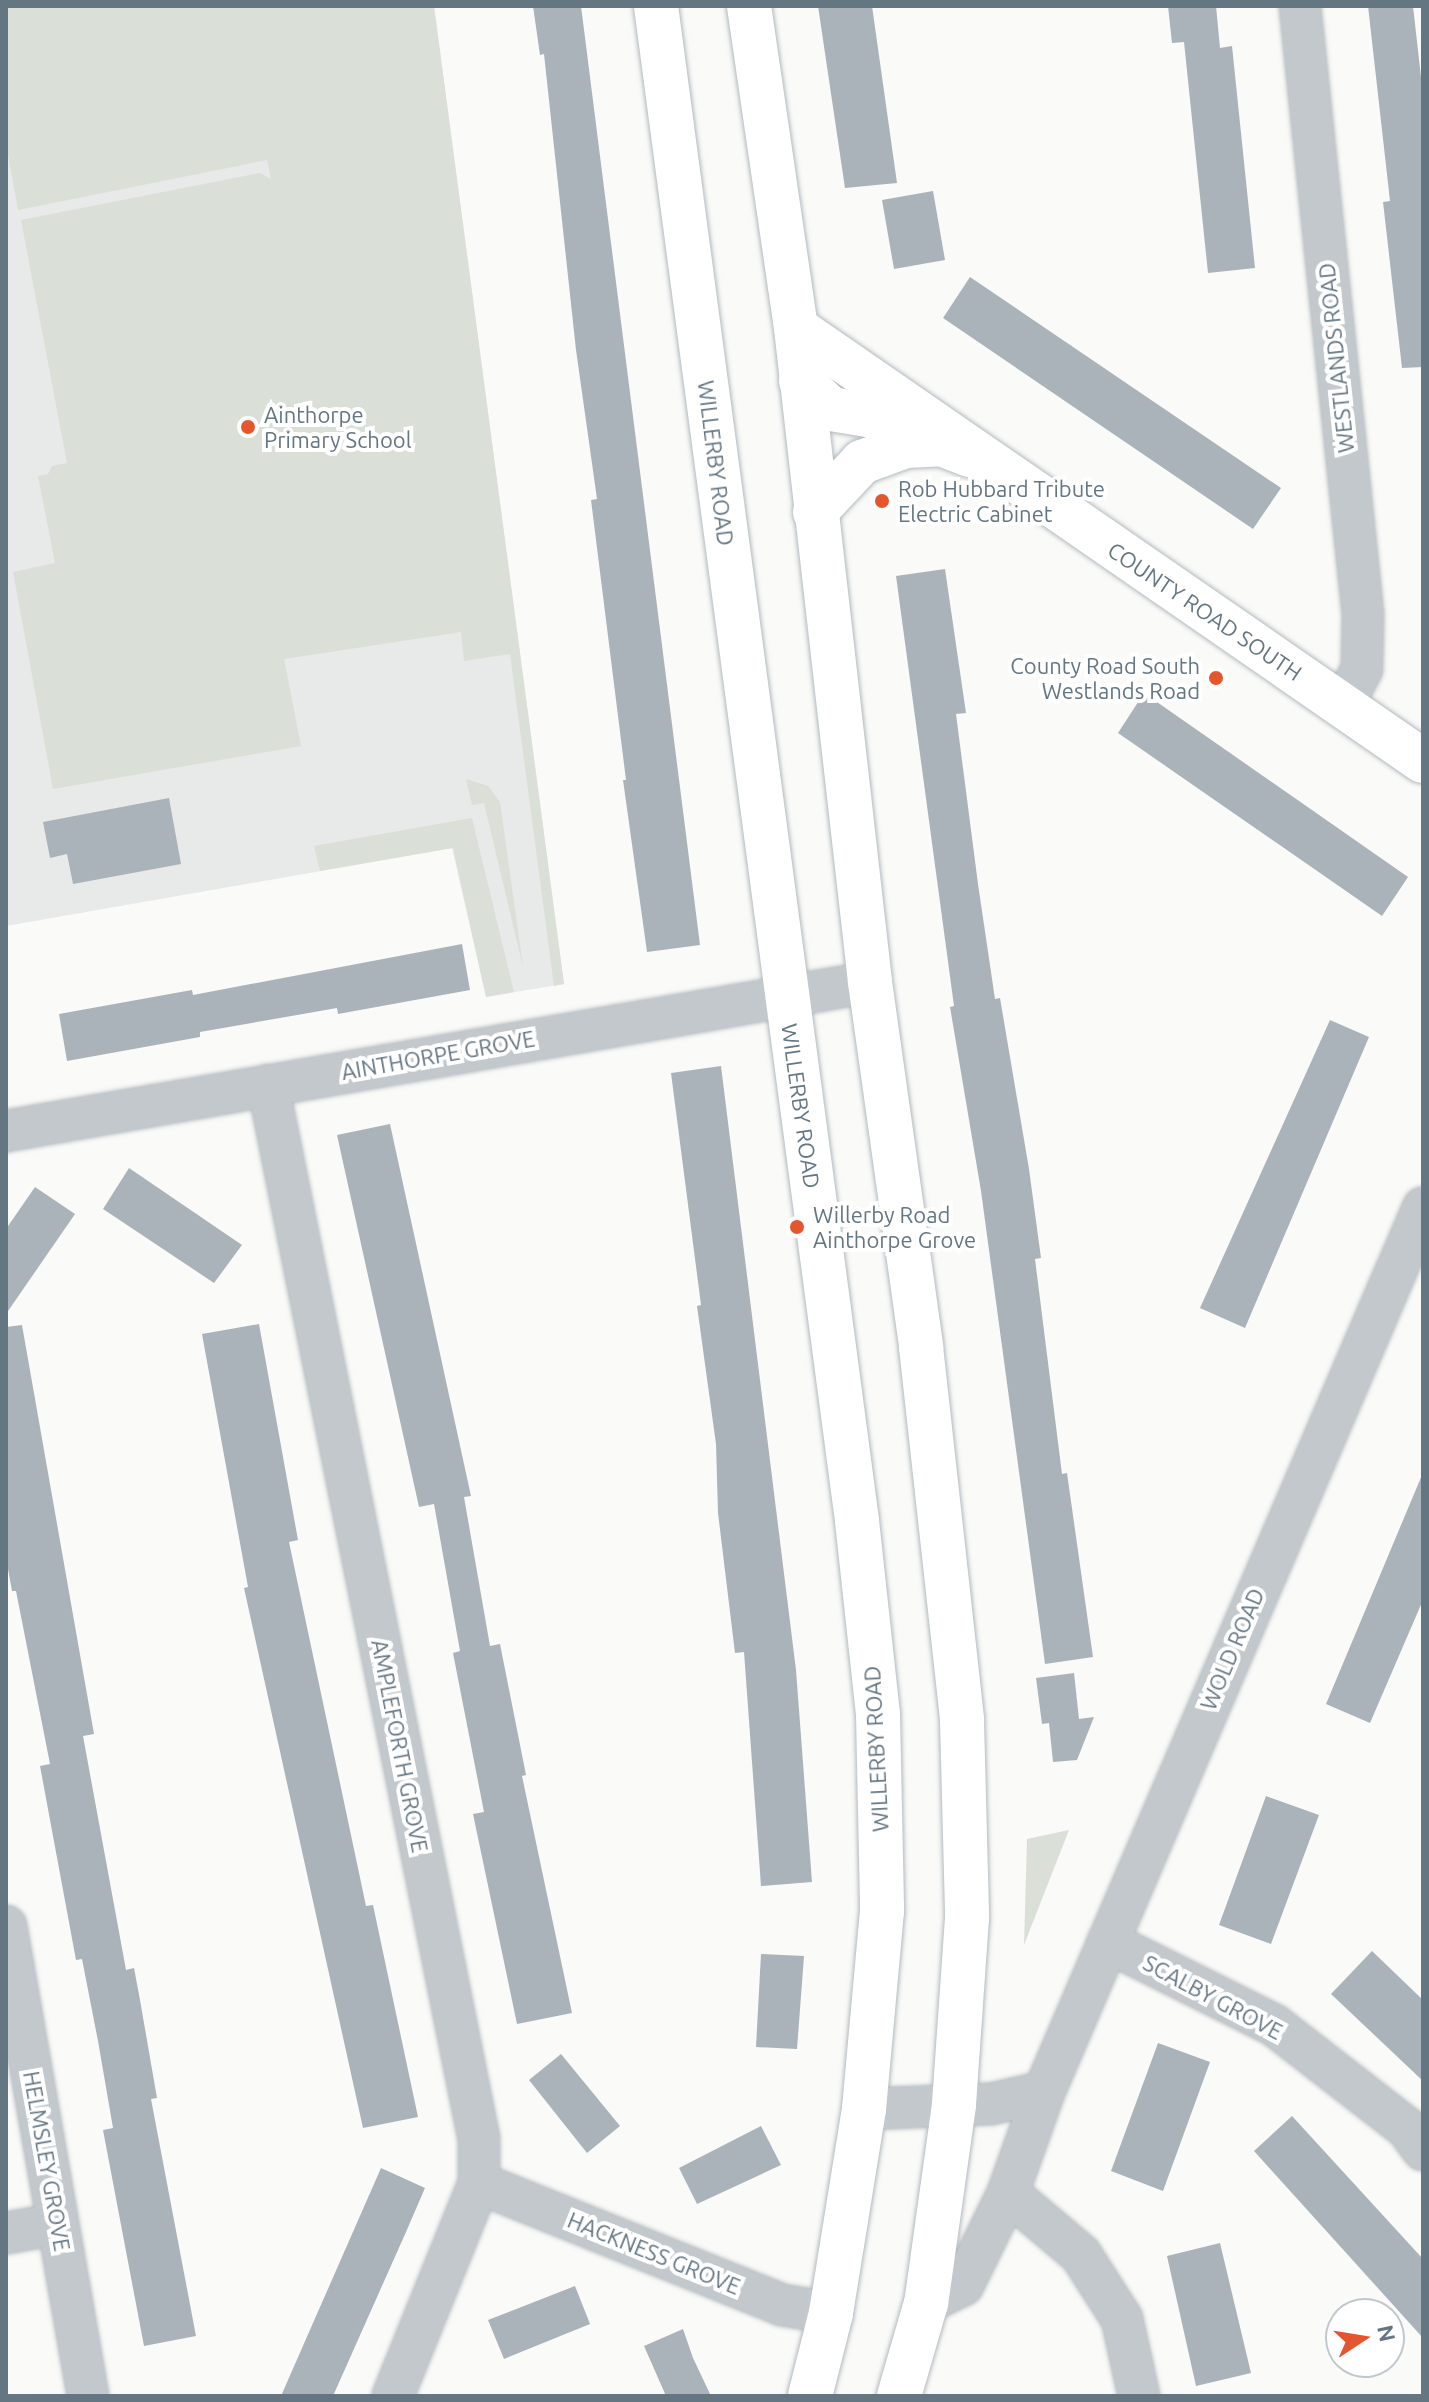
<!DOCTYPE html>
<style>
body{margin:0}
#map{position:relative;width:1429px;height:2402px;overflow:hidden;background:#fafaf8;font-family:Ubuntu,sans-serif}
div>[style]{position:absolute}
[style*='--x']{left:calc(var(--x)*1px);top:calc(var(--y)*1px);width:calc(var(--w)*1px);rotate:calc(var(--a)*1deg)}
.built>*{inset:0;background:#e8e9e9}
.green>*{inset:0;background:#dadfd7}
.building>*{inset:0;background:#aab3b9}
.roads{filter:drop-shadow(0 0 2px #b3babf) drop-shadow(0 0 2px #b3babf)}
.street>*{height:40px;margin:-20px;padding:0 20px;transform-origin:20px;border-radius:20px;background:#c3c8cc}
.secondary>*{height:44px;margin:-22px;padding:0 22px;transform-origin:22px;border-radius:22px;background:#fff}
.dots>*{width:22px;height:22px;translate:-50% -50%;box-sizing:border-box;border:4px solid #fff;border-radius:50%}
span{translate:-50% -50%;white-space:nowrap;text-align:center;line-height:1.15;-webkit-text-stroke:8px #fff;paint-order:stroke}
.street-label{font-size:22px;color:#657683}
.poi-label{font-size:22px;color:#657683}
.left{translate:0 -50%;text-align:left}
.right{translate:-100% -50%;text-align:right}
.frame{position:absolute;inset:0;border:8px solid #657683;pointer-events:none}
.north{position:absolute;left:1325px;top:2298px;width:80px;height:80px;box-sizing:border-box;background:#fff;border:2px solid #c1c8cd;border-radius:50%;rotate:78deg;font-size:22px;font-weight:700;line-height:32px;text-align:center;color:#657683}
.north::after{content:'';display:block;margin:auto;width:28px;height:36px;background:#e4572e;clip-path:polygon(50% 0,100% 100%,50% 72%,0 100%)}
</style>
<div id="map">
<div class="built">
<div style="clip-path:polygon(6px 6px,434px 6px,564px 984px,486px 997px,452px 848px,6px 926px)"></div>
</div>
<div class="green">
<div style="clip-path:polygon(6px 6px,434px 6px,564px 984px,554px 986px,510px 654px,464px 661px,461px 632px,284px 659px,301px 746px,53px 789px,13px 572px,55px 563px,38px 476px,48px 474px,52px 466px,67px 463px,21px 220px,260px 173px,271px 179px,267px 160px,18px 210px,6px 144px)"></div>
<div style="clip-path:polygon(466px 779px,488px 786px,500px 802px,523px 967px,484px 803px,472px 805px)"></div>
<div style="clip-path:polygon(472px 818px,514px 992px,486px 997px,453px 848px,320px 871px,314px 846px)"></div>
<div style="clip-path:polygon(1069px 1830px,1024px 1945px,1027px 1839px)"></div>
</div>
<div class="building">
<div style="clip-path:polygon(533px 6px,581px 6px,700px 945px,647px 952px,623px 780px,626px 780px,591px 500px,597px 499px,576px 350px,544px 54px,540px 55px)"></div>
<div style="clip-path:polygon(818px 6px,872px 6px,897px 183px,845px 188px)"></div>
<div style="clip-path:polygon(1168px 6px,1216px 6px,1220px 48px,1232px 46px,1255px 268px,1208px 273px,1184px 42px,1172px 43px)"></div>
<div style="clip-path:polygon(1368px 6px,1413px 6px,1423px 95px,1423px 367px,1402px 368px,1383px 202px,1390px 201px)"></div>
<div style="clip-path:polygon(933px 191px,945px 260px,894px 269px,882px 200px)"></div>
<div style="clip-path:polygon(970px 277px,1281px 488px,1253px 529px,943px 318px)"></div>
<div style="clip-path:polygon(945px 569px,966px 713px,956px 714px,978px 884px,995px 999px,1000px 998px,1029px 1169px,1041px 1258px,1035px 1259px,1062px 1474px,1067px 1473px,1093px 1657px,1045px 1664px,981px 1191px,950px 1007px,954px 1006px,896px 576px)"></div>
<div style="clip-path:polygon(1144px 693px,1408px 877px,1382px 916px,1118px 733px)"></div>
<div style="clip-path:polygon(169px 798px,181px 864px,73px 884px,67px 854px,50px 858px,43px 822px)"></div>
<div style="clip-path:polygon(462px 944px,470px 990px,338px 1014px,337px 1008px,200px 1032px,200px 1037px,67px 1061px,59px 1014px,192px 990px,193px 995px)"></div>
<div style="clip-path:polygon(1330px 1020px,1369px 1037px,1245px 1328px,1200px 1308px)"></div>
<div style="clip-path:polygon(721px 1066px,796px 1670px,812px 1882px,761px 1886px,744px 1652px,735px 1653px,718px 1513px,716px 1444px,697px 1306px,701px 1305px,671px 1073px)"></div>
<div style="clip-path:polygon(390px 1124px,471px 1496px,464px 1497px,490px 1646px,500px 1644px,526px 1775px,522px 1776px,572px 2013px,517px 2024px,473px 1814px,484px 1812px,453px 1653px,460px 1651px,434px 1504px,419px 1507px,337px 1135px)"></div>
<div style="clip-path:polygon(129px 1168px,242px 1245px,214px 1283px,103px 1209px)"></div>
<div style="clip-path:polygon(35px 1187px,75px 1214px,6px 1314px,6px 1229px)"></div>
<div style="clip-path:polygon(259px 1324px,298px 1540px,289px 1542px,366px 1906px,373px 1905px,418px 2117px,363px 2128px,244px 1588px,248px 1587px,202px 1334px)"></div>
<div style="clip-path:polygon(22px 1325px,94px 1734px,83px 1736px,126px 1970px,134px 1968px,140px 2000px,157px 2098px,151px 2099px,196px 2336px,144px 2346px,103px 2130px,113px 2128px,98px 2041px,82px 1959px,76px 1960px,40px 1766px,50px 1764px,16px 1591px,12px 1591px,6px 1558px,6px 1327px)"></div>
<div style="clip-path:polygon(1422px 1475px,1423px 1600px,1370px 1723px,1326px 1704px)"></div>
<div style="clip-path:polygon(1074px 1673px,1079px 1719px,1094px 1717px,1077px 1760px,1053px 1762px,1049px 1723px,1042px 1724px,1036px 1678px)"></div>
<div style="clip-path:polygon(1266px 1796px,1319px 1815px,1271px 1944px,1219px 1925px)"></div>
<div style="clip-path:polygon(1372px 1951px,1423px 2000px,1423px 2081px,1331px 1994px)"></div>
<div style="clip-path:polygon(761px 1954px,804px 1956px,797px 2049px,756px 2047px)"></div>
<div style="clip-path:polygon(1158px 2043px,1210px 2062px,1163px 2191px,1111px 2171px)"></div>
<div style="clip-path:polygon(561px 2054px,620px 2126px,587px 2153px,529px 2080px)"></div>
<div style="clip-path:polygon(1292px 2116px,1423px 2259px,1423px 2338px,1254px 2151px)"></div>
<div style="clip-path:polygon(761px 2126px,781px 2165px,697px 2204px,679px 2168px)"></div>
<div style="clip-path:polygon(381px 2168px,425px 2188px,406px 2232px,333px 2396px,281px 2396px)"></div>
<div style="clip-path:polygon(1220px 2243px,1251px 2373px,1196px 2386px,1167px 2256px)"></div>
<div style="clip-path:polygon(575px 2286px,590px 2324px,504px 2359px,488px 2320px)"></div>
<div style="clip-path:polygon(683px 2329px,693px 2358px,711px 2396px,666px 2396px,644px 2346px)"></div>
</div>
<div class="roads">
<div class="street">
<div style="--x:1300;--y:6;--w:612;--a:84.09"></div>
<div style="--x:1363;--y:615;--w:54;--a:91.1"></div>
<div style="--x:1362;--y:669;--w:41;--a:117.8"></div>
<div style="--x:268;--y:1085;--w:1075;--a:78.68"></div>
<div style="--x:479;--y:2139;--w:44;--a:90"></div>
<div style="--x:479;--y:2183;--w:230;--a:112"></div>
<div style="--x:6;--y:1131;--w:877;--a:-9.78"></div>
<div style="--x:6;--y:1926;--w:477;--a:80.1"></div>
<div style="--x:1108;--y:1942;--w:186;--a:26.6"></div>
<div style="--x:1274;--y:2025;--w:168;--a:37.8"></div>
<div style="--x:1407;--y:2128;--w:27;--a:54"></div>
<div style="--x:864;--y:2109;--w:127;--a:-2.3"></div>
<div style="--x:991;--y:2104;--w:54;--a:-12.8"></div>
<div style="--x:479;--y:2183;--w:327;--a:21.9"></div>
<div style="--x:782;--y:2305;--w:50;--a:9.3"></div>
<div style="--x:1008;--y:2193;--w:96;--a:40.3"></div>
<div style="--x:1081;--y:2255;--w:76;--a:57.4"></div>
<div style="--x:1122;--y:2319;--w:79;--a:77.6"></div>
<div style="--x:6;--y:2233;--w:52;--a:-10"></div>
<div style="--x:926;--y:2303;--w:41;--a:-25.9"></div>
<div style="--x:963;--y:2285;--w:102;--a:-63.9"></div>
<div style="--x:1008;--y:2193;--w:107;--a:-70.4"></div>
<div style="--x:1044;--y:2092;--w:962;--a:-66.79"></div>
</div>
<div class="secondary">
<div style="--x:656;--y:6;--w:1528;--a:82.44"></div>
<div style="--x:857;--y:1521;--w:194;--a:83.8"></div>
<div style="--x:878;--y:1714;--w:197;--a:88.8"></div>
<div style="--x:882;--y:1911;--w:199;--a:95.2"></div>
<div style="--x:864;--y:2109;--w:207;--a:99.2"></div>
<div style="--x:831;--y:2313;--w:86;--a:104.2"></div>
<div style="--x:749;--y:6;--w:325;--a:81.7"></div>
<div style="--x:796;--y:328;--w:658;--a:83.54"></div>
<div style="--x:870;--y:982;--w:369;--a:82"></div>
<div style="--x:921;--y:1347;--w:376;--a:83.7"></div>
<div style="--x:962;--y:1721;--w:197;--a:88.5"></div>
<div style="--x:967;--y:1918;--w:187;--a:94"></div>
<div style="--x:954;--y:2105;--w:200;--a:98"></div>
<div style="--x:926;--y:2303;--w:97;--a:106.2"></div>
<div style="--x:796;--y:328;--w:762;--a:34.63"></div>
<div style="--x:801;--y:381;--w:41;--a:43"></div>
<div style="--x:831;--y:409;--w:55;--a:9.5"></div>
<div style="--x:885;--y:418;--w:43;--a:24.8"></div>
<div style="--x:815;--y:512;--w:69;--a:-46.8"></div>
<div style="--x:862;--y:462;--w:47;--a:-20"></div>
<div style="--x:906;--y:446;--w:35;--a:-3"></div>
<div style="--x:941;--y:444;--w:31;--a:21"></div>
</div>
</div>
<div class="dots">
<div style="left:248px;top:427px;background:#e4572e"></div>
<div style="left:882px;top:501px;background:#e4572e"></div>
<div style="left:1216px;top:678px;background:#e4572e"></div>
<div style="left:797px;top:1227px;background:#e4572e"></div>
</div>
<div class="street-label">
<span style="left:1336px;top:358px;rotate:-96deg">WESTLANDS ROAD</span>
<span style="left:716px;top:463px;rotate:83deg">WILLERBY ROAD</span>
<span style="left:1205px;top:611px;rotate:34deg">COUNTY ROAD SOUTH</span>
<span style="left:438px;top:1055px;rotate:-10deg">AINTHORPE GROVE</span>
<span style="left:801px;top:1106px;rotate:82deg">WILLERBY ROAD</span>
<span style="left:1232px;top:1649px;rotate:-67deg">WOLD ROAD</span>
<span style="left:400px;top:1746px;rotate:79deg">AMPLEFORTH GROVE</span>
<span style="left:876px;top:1749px;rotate:-93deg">WILLERBY ROAD</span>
<span style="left:1213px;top:1997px;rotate:28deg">SCALBY GROVE</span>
<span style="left:47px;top:2161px;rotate:80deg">HELMSLEY GROVE</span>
<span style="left:654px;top:2253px;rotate:22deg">HACKNESS GROVE</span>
</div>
<div class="poi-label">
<span class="left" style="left:264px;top:427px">Ainthorpe<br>Primary School</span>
<span class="left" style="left:898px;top:501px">Rob Hubbard Tribute<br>Electric Cabinet</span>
<span class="right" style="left:1200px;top:678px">County Road South<br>Westlands Road</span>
<span class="left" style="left:813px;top:1227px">Willerby Road<br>Ainthorpe Grove</span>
</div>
<div class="frame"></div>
<div class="north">N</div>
</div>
